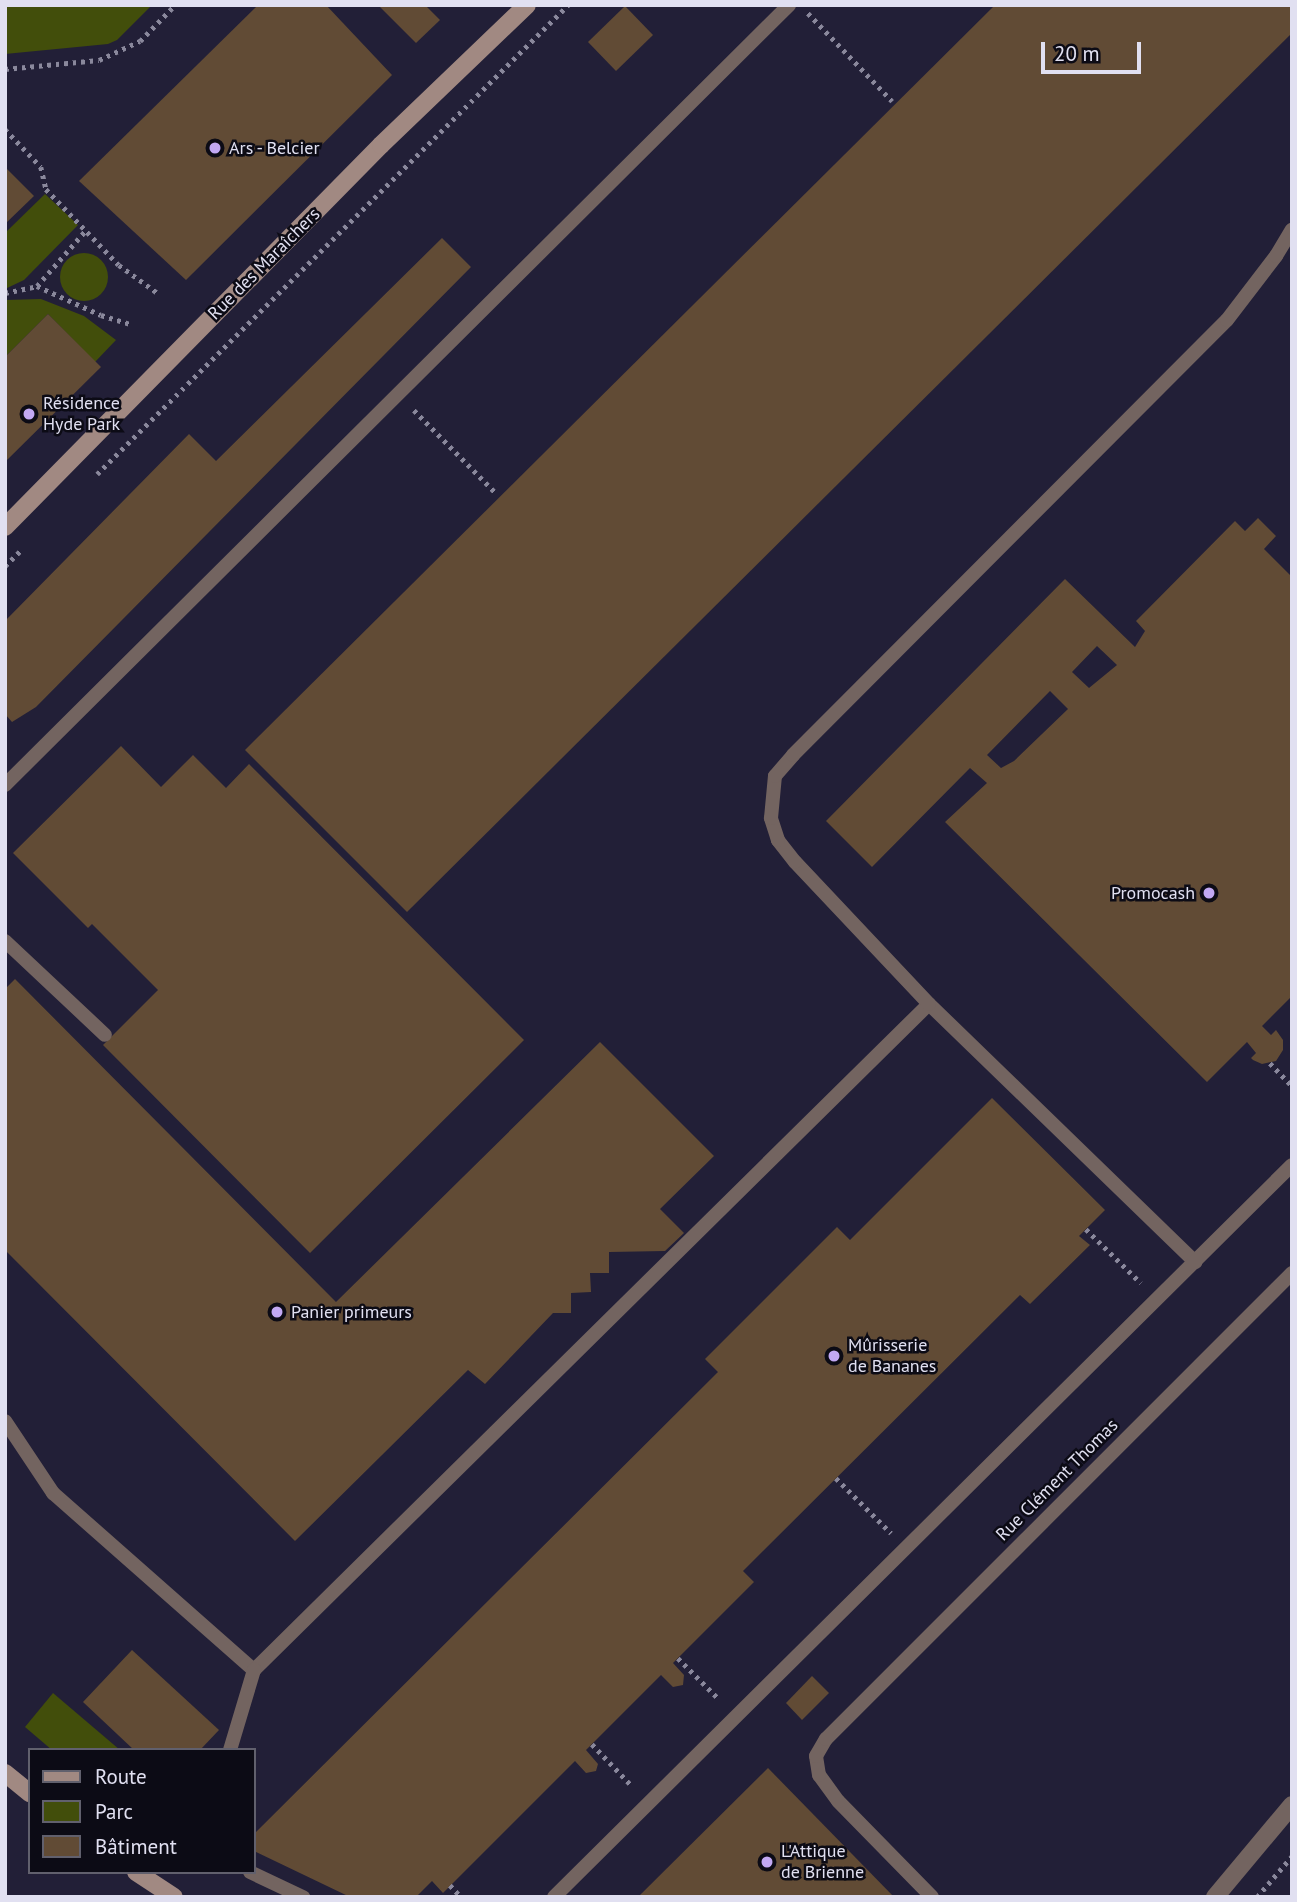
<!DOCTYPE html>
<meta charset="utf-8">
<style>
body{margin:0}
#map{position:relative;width:1297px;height:1902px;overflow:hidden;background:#221f37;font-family:"PT Sans",sans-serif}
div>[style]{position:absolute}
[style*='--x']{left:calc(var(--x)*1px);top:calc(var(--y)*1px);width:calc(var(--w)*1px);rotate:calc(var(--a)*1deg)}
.green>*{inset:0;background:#424e0b}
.round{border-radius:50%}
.building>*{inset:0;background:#614b35}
.path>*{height:4.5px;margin-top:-2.25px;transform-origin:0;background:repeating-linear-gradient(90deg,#8a889c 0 3.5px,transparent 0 8.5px)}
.lane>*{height:14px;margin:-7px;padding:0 7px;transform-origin:7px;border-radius:7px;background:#736460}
.street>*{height:18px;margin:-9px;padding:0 9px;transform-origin:9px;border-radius:9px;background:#736460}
.secondary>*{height:18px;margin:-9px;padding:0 9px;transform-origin:9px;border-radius:9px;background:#a18982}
.dots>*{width:19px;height:19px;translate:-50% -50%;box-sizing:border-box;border:4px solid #0c0b15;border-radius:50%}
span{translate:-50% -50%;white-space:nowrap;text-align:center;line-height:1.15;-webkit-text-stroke:5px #0c0b15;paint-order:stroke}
.poi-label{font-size:18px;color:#e1e0f1}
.left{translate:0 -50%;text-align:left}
.right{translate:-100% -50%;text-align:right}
.street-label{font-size:18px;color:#e1e0f1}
.frame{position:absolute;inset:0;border:7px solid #e1e0f1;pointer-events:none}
.legend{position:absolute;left:28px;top:1748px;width:228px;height:126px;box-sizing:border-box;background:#0c0b15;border:2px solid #61606d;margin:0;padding:9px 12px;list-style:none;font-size:21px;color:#e1e0f1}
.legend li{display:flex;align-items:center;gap:14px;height:35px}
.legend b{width:35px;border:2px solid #61606d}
.scale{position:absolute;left:1041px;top:42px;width:100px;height:32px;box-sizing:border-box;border:4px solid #e1e0f1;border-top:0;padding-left:9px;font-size:21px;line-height:24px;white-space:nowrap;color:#e1e0f1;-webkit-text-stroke:5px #0c0b15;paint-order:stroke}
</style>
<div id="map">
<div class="green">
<div style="clip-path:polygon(5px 5px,152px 5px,117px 40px,108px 44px,5px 54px)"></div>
<div style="clip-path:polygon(45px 194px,78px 225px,24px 280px,5px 289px,5px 233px)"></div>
<div class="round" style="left:60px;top:253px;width:48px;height:48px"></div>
<div style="clip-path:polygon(41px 299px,84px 316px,116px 340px,95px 362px,48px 314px,5px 357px,5px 300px)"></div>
<div style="clip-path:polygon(53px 1693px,120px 1750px,52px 1750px,25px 1727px)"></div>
</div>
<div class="building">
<div style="clip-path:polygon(258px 5px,326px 5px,392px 75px,186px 280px,79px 181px)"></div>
<div style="clip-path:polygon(378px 5px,425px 5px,440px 20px,416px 43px)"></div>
<div style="clip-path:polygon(995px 5px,1292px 5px,1292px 33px,407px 912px,245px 750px)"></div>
<div style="clip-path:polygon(625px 6px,653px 35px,616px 71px,588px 42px)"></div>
<div style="clip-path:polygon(5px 167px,34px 196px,5px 224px)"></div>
<div style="clip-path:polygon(442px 238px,471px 267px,36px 707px,12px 722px,5px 714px,5px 621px,189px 434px,216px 461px)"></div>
<div style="clip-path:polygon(48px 314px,101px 367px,5px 462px,5px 357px)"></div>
<div style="clip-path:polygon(evenodd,1258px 518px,1276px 536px,1264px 549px,1292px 577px,1292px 996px,1262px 1026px,1271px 1035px,1276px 1030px,1283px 1040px,1283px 1050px,1276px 1061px,1262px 1064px,1253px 1060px,1251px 1058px,1256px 1053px,1247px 1042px,1207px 1082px,945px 822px,987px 783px,970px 768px,872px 867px,826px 821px,1065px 579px,1135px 647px,1145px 631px,1136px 621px,1235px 521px,1245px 531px,1258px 518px,1097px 646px,1117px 665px,1089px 688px,1072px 672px,1097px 646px,1258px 518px,1050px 691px,1068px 709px,1014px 761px,1001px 768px,987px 755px,1050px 691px)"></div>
<div style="clip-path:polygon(121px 746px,161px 787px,193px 755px,226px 788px,249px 764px,524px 1040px,310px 1253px,103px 1045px,158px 990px,92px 924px,88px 928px,13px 853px)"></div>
<div style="clip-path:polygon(15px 979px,336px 1302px,600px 1042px,714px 1156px,660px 1209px,684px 1233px,665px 1251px,609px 1252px,609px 1273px,590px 1273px,591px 1292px,571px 1293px,571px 1313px,553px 1313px,485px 1384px,468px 1370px,295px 1541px,5px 1250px,5px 989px)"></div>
<div style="clip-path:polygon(992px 1098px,1105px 1210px,1079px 1236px,1090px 1245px,1030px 1304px,1020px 1295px,743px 1571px,754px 1582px,673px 1663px,684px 1675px,683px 1685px,673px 1687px,661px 1675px,586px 1750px,598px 1764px,596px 1771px,586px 1773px,575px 1761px,443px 1893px,432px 1881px,416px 1897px,350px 1897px,254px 1851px,254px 1834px,718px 1372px,705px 1359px,837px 1227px,850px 1240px)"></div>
<div style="clip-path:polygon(132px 1650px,219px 1730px,200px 1750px,134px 1750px,83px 1702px)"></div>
<div style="clip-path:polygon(812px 1676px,829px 1693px,802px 1720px,786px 1703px)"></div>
<div style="clip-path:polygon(768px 1768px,894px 1897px,638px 1897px)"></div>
</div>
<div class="path">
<div style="--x:808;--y:13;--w:122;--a:46.3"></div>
<div style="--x:5;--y:69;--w:94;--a:-5.5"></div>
<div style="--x:99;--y:60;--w:45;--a:-24.9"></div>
<div style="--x:140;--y:41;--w:50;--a:-45.8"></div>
<div style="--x:5;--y:129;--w:52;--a:46.5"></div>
<div style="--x:41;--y:167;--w:23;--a:77"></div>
<div style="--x:46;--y:189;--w:105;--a:46.2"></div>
<div style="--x:119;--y:265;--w:49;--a:35.9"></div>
<div style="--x:37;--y:286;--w:70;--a:24.4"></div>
<div style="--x:101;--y:315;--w:31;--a:17"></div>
<div style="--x:5;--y:293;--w:33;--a:-12"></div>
<div style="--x:37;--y:286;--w:74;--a:-48.8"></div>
<div style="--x:414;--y:410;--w:115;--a:45.4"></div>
<div style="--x:97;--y:474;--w:665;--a:-44.88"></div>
<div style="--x:5;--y:566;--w:24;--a:-45"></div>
<div style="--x:1270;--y:1063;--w:32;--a:46"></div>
<div style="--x:1086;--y:1229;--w:77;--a:44.5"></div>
<div style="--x:836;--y:1478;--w:78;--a:45"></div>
<div style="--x:678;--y:1658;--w:59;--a:45"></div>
<div style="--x:592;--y:1744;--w:59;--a:46.4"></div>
<div style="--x:450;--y:1885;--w:16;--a:47"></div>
<div style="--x:1257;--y:1897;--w:54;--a:-49.5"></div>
</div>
<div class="lane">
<div style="--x:5;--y:785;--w:1106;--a:-44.85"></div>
<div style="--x:5;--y:941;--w:137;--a:43.2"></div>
<div style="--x:929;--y:1004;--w:371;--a:44.1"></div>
<div style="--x:5;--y:1421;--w:87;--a:56.3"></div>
<div style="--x:53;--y:1493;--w:268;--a:41.4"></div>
<div style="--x:254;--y:1670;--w:948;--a:-44.62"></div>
<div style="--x:929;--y:1004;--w:195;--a:-133.3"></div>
<div style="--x:795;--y:862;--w:28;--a:-128"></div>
<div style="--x:778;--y:840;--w:23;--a:-108"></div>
<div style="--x:771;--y:818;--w:42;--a:-84.6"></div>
<div style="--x:775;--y:776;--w:28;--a:-49"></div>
<div style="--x:793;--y:755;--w:614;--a:-45.07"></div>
<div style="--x:1227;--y:320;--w:81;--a:-52.6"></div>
<div style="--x:1276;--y:256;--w:31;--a:-59"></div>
<div style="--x:230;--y:1750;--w:84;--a:-73.3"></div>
<div style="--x:250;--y:1872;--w:59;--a:25.3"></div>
<div style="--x:554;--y:1897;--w:1039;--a:-44.77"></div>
<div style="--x:932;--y:1897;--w:134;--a:-134.4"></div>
<div style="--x:838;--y:1801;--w:32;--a:-126"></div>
<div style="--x:819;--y:1775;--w:19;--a:-99"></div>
<div style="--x:816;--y:1756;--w:20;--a:-60"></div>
<div style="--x:826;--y:1739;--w:659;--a:-45"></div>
</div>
<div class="street">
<div style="--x:1215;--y:1897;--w:120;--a:-50.1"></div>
</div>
<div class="secondary">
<div style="--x:5;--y:527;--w:536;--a:-45.45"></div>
<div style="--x:381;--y:145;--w:202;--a:-43.8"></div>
<div style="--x:5;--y:1773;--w:32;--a:39"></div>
<div style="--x:136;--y:1872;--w:45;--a:33.3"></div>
</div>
<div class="dots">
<div style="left:215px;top:148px;background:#c2a8f3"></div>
<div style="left:29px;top:414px;background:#c2a8f3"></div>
<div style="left:1209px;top:893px;background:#c2a8f3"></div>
<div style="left:277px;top:1312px;background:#c2a8f3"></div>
<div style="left:834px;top:1356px;background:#c2a8f3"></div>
<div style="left:767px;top:1862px;background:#c2a8f3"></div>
</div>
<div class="poi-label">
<span class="left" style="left:229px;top:148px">Ars - Belcier</span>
<span class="left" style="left:43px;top:414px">Résidence<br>Hyde Park</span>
<span class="right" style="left:1195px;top:893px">Promocash</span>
<span class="left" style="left:291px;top:1312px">Panier primeurs</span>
<span class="left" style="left:848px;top:1356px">Mûrisserie<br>de Bananes</span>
<span class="left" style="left:781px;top:1862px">L'Attique<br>de Brienne</span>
</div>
<div class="street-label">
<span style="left:264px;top:264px;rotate:-45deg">Rue des Maraîchers</span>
<span style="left:1057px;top:1480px;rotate:-45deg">Rue Clément Thomas</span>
</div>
<div class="frame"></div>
<ul class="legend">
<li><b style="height:9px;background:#a18982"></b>Route</li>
<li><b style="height:19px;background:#424e0b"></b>Parc</li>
<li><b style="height:19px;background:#614b35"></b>Bâtiment</li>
</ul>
<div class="scale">20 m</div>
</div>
